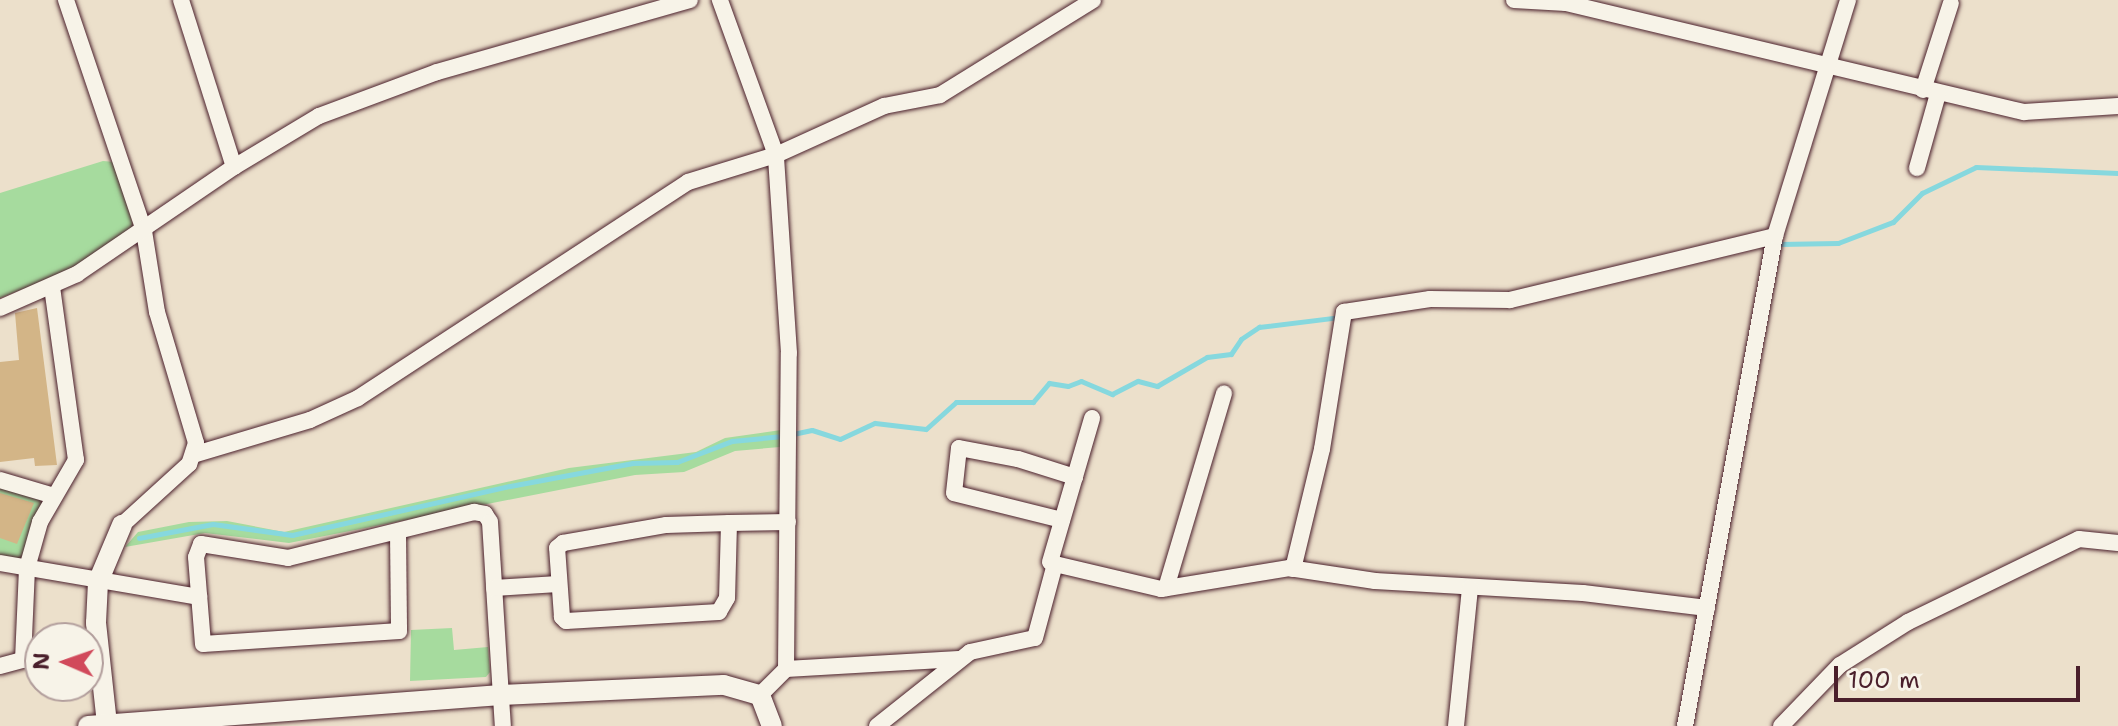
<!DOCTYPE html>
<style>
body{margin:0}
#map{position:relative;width:2118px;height:726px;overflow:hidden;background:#ece0cb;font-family:"Shantell Sans",sans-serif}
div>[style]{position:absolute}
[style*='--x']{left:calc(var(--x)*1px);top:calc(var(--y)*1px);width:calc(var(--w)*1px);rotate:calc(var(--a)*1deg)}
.green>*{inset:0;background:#a6db9e}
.stream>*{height:5px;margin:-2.5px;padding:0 2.5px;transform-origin:2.5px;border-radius:2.5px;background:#86d8de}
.building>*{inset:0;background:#d3b587}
.roads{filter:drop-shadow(0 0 2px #4a1f2b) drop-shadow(0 0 2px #4a1f2b)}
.minor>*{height:16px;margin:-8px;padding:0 8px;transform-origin:8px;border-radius:8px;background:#f7f3e8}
.tertiary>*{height:20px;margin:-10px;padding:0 10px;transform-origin:10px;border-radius:10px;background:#f7f3e8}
span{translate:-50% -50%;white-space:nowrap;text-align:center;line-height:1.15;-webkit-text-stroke:8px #f7f3e8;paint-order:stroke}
.north{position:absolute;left:24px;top:622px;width:80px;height:80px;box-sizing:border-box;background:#f7f3e8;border:2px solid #b29e9c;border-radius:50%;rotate:272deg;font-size:22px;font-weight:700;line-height:32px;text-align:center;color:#4a1f2b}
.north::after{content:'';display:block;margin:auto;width:28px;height:36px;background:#d1495b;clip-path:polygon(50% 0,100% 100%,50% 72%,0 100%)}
.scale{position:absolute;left:1834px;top:666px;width:246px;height:36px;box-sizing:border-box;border:4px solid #4a1f2b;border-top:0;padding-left:10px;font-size:24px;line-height:28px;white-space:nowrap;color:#4a1f2b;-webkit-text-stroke:6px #f7f3e8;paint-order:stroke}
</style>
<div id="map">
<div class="green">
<div style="clip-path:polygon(103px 161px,114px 162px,134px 228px,72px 270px,0 298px,0 193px)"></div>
<div style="clip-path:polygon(781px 430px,780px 447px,735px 451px,684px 472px,635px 475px,289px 543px,205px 533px,125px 547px,138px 532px,189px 522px,227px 521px,284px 532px,569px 468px,696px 452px,725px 438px)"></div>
<div style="clip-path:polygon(0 481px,39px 493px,45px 503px,22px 558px,15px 561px,0 562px)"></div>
<div style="clip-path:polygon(452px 628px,454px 650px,488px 647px,490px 672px,486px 677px,410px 681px,411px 630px)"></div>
</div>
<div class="stream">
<div style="--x:1779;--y:244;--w:59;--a:-1"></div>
<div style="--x:1838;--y:243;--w:59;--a:-20.9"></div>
<div style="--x:1893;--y:222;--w:41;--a:-45"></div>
<div style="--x:1922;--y:193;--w:60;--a:-25.7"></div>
<div style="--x:1976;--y:167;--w:142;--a:2.4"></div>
<div style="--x:793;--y:434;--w:19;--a:-12"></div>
<div style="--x:812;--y:430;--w:29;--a:18"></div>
<div style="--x:840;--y:439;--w:38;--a:-25"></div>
<div style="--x:875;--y:423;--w:51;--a:6.7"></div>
<div style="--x:926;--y:429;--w:40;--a:-42"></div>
<div style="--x:956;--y:402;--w:77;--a:0"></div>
<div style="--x:1033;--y:402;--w:25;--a:-50"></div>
<div style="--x:1049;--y:383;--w:19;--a:9"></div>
<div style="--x:1068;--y:386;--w:14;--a:-21"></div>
<div style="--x:1081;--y:381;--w:34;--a:23"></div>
<div style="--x:1112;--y:394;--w:29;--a:-27"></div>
<div style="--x:1138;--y:381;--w:20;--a:15"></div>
<div style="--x:1157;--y:386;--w:58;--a:-30.1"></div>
<div style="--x:1207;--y:357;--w:24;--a:-7"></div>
<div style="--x:1231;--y:354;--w:18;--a:-56"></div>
<div style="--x:1241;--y:339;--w:22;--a:-34"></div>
<div style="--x:1259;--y:327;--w:83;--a:-7"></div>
<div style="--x:139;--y:538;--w:75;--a:-10.7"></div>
<div style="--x:213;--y:524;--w:80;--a:7.9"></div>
<div style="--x:292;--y:535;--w:223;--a:-12.7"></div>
<div style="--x:510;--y:486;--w:125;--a:-10.6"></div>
<div style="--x:633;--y:463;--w:44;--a:-1.3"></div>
<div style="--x:677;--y:462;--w:59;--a:-20.9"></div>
<div style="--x:732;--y:441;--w:51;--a:-5.6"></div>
</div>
<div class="building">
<div style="clip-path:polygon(37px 308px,57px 465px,35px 466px,34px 458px,0 462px,0 362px,19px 360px,15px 313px)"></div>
<div style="clip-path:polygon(0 493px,34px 503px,17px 544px,0 538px)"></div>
</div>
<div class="roads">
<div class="minor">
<div style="--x:66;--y:0;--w:244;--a:71.3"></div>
<div style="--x:144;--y:231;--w:82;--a:80.9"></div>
<div style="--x:157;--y:312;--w:137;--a:73.4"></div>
<div style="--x:196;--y:443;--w:22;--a:108"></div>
<div style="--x:189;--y:464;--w:91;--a:137.7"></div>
<div style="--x:181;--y:0;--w:175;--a:72.4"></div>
<div style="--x:1514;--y:0;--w:52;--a:3.3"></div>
<div style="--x:1566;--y:3;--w:471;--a:13.4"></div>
<div style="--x:2024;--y:112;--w:94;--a:-3.7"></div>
<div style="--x:1923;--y:90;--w:91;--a:-72.2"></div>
<div style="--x:1917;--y:168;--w:77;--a:-74.2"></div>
<div style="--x:0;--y:308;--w:84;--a:-23.8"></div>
<div style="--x:77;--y:274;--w:190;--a:-34.3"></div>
<div style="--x:234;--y:167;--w:99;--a:-31"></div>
<div style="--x:319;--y:116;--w:126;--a:-20.4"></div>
<div style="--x:437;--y:72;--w:263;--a:-15.9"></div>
<div style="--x:196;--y:454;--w:119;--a:-16.6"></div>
<div style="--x:310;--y:420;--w:53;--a:-24.6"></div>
<div style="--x:358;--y:398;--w:394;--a:-33.2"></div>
<div style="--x:688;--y:182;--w:92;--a:-17.1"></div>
<div style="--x:776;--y:155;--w:165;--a:-109.9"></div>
<div style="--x:0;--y:480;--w:56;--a:16.5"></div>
<div style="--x:1062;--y:520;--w:111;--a:-166"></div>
<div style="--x:954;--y:493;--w:45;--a:-83.7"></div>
<div style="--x:959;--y:448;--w:60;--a:10.6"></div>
<div style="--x:1018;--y:459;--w:60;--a:17.5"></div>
<div style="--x:729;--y:523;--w:75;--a:91.5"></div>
<div style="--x:727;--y:598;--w:16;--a:120"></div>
<div style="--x:719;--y:612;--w:153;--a:176.6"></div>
<div style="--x:566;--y:621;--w:6;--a:-135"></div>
<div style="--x:562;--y:617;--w:69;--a:-94.1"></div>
<div style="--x:557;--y:548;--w:8;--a:-40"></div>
<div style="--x:563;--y:543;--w:105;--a:-9.9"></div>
<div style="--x:666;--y:525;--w:63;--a:-1.8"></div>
<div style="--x:729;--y:523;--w:59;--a:-1"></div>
<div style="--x:398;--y:532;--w:99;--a:89.4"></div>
<div style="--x:399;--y:631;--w:196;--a:176.2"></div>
<div style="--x:203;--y:644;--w:87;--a:-94.6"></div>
<div style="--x:196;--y:557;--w:14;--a:-69"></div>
<div style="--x:201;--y:544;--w:88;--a:9.1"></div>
<div style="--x:288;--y:558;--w:192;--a:-13.9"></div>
<div style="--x:474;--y:512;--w:11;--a:10"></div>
<div style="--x:485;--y:514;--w:9;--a:58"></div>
<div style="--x:490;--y:522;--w:204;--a:86.4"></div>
<div style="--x:0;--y:563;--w:202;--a:9.7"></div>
<div style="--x:1055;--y:564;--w:5;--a:-158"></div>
<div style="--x:1050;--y:562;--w:150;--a:-73.7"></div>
<div style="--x:1293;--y:569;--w:123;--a:-76.4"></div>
<div style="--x:1322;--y:449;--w:139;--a:-80.9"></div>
<div style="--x:1344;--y:312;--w:87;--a:-8.6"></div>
<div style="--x:1430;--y:299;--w:80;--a:0.7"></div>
<div style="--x:1510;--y:300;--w:273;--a:-13.6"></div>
<div style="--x:494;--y:588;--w:64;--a:-3.6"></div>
<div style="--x:1166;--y:588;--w:203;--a:-73.4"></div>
<div style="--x:0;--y:666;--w:24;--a:-15"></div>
<div style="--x:23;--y:660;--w:92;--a:-87.5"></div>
<div style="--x:27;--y:568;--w:48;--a:-74.2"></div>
<div style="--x:40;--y:522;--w:72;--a:-59.9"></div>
<div style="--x:76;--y:460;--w:174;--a:-97.9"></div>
<div style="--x:786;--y:669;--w:173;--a:-3.3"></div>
<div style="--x:760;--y:695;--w:37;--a:-45"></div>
<div style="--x:786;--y:669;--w:316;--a:-89.5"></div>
<div style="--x:789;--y:353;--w:198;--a:-93.8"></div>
<div style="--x:776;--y:155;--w:119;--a:-24.4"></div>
<div style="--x:884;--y:106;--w:57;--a:-11.1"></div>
<div style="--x:940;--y:95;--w:180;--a:-31.8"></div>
<div style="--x:877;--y:726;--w:119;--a:-38.5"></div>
<div style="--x:970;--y:652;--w:66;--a:-12.2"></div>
<div style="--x:1035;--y:638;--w:77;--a:-74.9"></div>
<div style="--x:1055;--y:564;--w:109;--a:13.3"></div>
<div style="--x:1161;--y:589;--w:130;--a:-9.3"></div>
<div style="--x:1289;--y:568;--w:87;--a:8.6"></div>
<div style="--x:1375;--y:581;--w:208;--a:3.3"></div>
<div style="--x:1583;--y:593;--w:125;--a:6.9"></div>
<div style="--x:1456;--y:726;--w:139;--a:-84.2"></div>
<div style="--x:1685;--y:726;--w:498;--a:-79.6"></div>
<div style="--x:1775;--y:236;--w:247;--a:-72.8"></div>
<div style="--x:1781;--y:726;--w:85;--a:-46"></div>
<div style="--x:1840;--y:665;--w:80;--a:-32.3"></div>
<div style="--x:1908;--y:622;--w:190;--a:-25.9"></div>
<div style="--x:2079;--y:539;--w:39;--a:6"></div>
</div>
<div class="tertiary">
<div style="--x:107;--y:724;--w:102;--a:-96.2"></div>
<div style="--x:96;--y:623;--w:41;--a:-87.2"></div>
<div style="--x:98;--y:582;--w:62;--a:-67.2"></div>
<div style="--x:88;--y:726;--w:414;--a:-4.3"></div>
<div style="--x:501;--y:695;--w:223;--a:-2.6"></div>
<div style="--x:724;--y:685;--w:37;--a:16"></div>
<div style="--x:760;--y:695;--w:33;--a:69"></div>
</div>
</div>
<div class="north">N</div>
<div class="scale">100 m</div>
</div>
